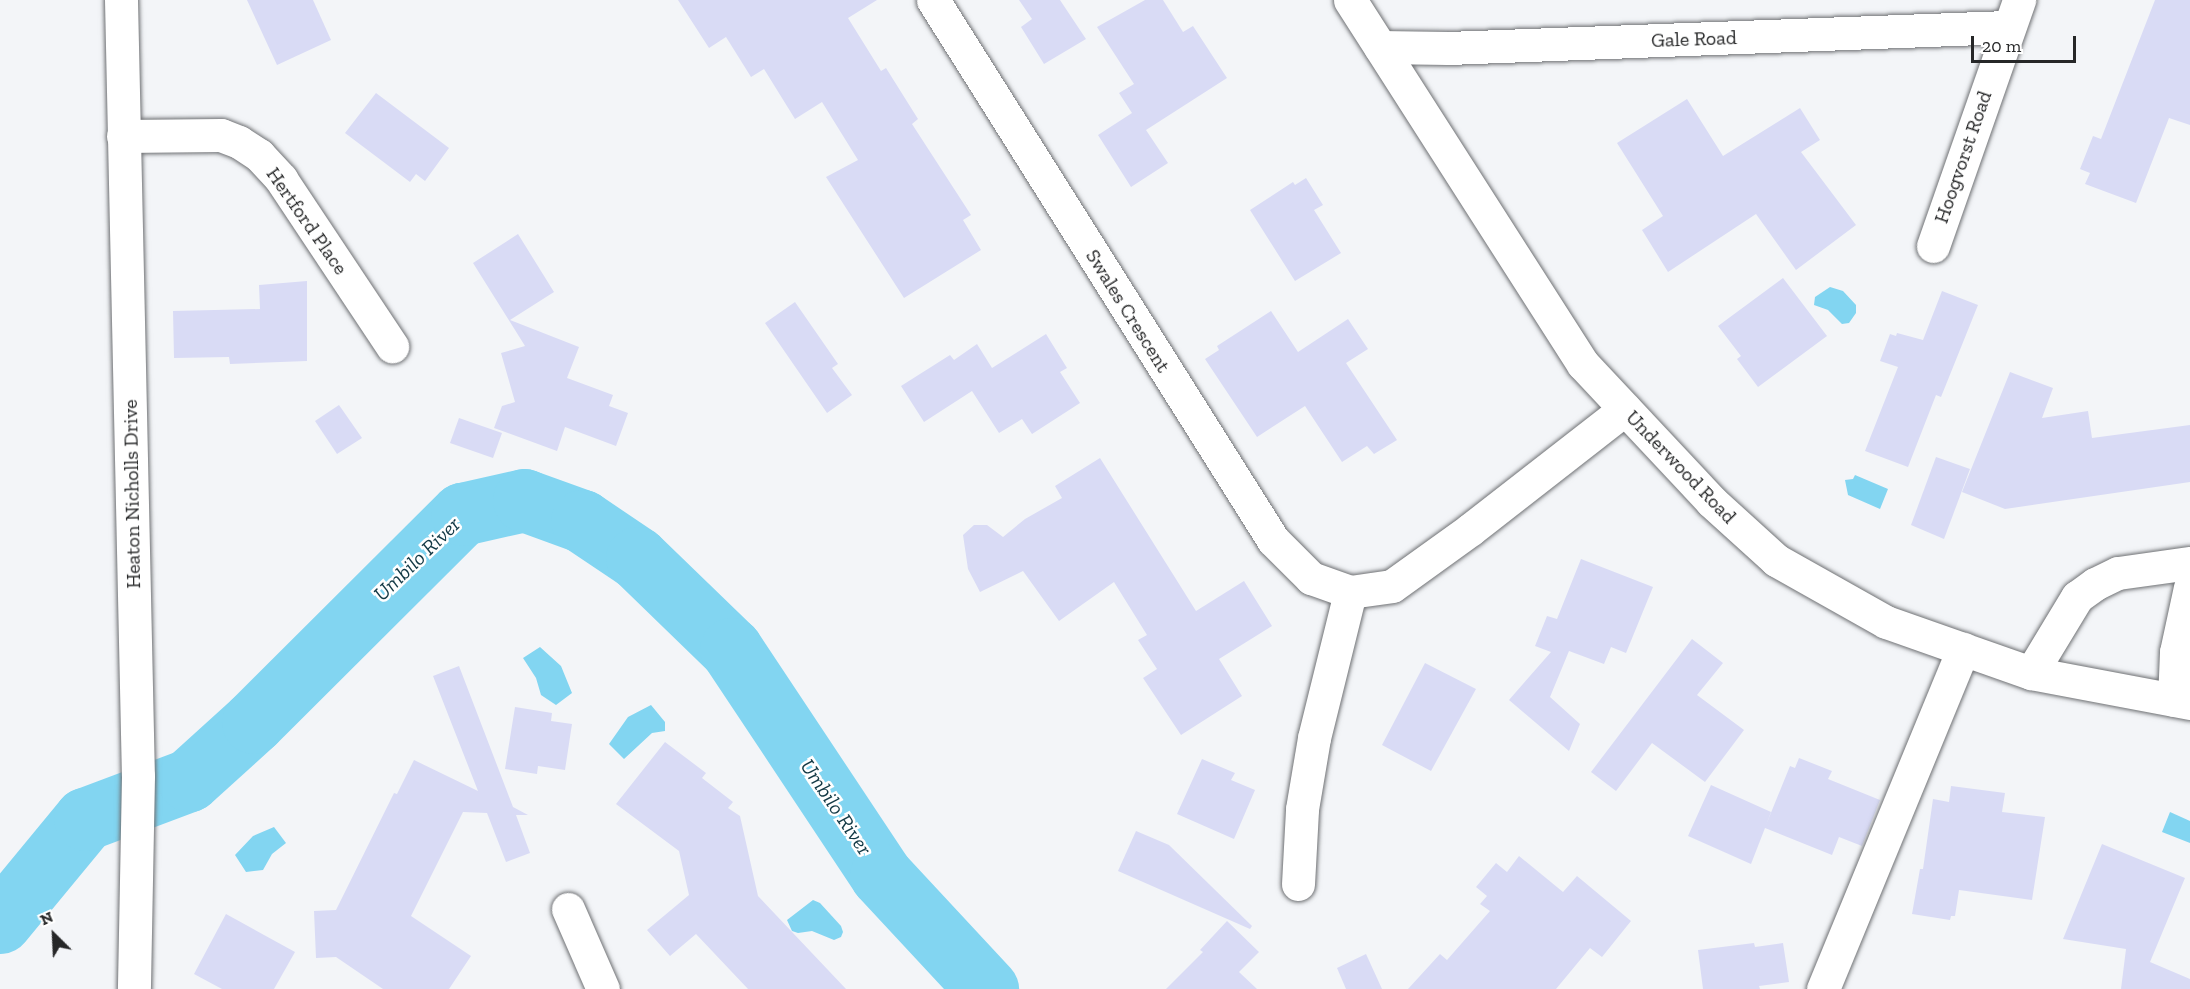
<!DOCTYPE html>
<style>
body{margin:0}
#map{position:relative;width:2190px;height:989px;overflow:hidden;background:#f3f5f8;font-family:"Zilla Slab",serif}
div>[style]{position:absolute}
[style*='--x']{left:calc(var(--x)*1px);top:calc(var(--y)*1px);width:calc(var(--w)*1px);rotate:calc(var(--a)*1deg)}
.water>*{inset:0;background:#82d5f1}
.river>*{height:63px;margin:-31.5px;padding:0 31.5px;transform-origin:31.5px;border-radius:31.5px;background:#82d5f1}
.building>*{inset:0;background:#d9dbf5}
.roads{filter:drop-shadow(0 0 2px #6f7174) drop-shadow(0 0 2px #6f7174)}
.street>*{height:33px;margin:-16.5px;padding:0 16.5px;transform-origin:16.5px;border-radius:16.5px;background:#fff}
span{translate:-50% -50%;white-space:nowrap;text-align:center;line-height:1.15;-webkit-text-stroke:5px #fff;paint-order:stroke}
.street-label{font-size:20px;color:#262728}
.water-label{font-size:21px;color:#113844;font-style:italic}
.north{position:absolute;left:24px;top:905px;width:60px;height:60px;-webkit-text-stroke:4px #fff;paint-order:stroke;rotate:336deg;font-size:16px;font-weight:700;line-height:24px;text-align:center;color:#262728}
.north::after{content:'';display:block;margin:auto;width:21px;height:27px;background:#262728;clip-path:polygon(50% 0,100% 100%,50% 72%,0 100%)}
.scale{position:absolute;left:1971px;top:36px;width:105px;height:27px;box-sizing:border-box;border:3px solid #262728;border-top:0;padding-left:8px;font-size:18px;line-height:21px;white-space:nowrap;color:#262728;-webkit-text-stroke:4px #fff;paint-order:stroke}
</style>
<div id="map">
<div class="water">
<div style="clip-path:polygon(1830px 287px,1843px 291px,1856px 305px,1856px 313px,1849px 323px,1842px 324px,1828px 310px,1814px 305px,1815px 297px)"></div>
<div style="clip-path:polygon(1855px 475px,1888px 489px,1880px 509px,1848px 495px,1845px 480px,1853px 479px)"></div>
<div style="clip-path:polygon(540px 647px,561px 666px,572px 693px,556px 705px,541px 695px,536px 678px,523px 658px)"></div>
<div style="clip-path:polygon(651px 705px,665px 722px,665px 731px,652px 733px,624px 759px,609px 744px,628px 717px)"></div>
<div style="clip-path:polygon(2170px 812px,2190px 821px,2190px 843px,2162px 832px)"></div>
<div style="clip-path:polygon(274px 827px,286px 843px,272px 854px,263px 870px,246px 872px,235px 855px,253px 836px)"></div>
<div style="clip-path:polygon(813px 900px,820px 903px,841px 926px,843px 932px,841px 937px,834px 940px,812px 931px,798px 933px,792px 931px,787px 920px)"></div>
</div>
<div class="river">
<div style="--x:0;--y:922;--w:134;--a:-50.5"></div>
<div style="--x:85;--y:819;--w:111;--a:-20.6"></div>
<div style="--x:189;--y:780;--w:86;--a:-42.2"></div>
<div style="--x:253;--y:722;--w:295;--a:-44.9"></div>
<div style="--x:462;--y:514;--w:64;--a:-12.7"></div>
<div style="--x:524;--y:500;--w:62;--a:19.9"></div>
<div style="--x:582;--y:521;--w:66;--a:33.9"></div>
<div style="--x:637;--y:558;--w:131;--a:44.1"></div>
<div style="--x:731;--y:649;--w:271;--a:56.4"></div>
<div style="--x:881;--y:875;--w:156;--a:47.1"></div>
</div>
<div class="building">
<div style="clip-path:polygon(247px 0,313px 0,331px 40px,277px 65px)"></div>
<div style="clip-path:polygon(678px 0,877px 0,848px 18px,881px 71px,886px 68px,918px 119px,912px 124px,971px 215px,963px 220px,981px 250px,904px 298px,826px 177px,858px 160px,822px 102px,795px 119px,764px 69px,751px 77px,726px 37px,709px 48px)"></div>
<div style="clip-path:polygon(1019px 0,1060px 0,1086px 39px,1044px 64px,1021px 27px,1032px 19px)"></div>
<div style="clip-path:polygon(1145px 0,1163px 0,1183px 32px,1193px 26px,1227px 78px,1146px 130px,1168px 163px,1131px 187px,1098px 135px,1132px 113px,1119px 93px,1134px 84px,1097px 27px)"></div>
<div style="clip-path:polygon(2155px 0,2190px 0,2190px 125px,2169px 118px,2136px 203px,2085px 184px,2090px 173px,2080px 169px,2093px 136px,2101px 139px)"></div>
<div style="clip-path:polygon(376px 93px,449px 148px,425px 181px,416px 174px,410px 182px,345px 133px)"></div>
<div style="clip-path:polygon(1687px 99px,1723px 156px,1800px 108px,1820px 140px,1801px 152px,1856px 225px,1796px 270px,1756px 214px,1668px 272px,1642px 230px,1663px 216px,1617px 143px)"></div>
<div style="clip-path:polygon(1306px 178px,1323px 205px,1314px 210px,1341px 253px,1295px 281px,1250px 210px,1293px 182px,1295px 185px)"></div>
<div style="clip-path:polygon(518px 234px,554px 292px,510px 320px,579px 347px,567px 378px,613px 395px,609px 406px,628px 413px,616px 446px,565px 427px,557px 451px,494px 428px,502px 406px,515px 402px,501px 353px,525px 346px,473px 263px)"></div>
<div style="clip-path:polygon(1783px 278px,1827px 336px,1758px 387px,1737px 359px,1741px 356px,1718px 326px)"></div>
<div style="clip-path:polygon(307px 281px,307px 361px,230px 364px,229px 357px,174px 358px,173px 311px,260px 309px,259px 285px)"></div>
<div style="clip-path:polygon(1942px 291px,1978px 305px,1941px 397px,1936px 395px,1908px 467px,1865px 451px,1898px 367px,1880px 361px,1890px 334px,1896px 336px,1897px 333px,1923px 340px)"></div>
<div style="clip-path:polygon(795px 302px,838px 364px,832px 368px,852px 395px,827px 413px,765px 323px)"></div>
<div style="clip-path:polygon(1271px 311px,1298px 352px,1348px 319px,1368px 349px,1346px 363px,1397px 440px,1374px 454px,1367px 446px,1342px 462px,1305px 406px,1257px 437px,1205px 359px,1219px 350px,1217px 346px)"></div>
<div style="clip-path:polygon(1046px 334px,1067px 368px,1060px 372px,1080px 403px,1032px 434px,1022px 419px,999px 433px,972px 391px,924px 422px,901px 386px,950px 355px,954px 360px,977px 344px,992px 368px)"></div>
<div style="clip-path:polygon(2010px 372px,2053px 388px,2042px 418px,2088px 411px,2092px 438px,2190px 425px,2190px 482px,2005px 509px,1962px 492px)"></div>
<div style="clip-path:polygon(339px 405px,362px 438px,337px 454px,315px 421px)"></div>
<div style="clip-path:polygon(459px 418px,502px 433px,493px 458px,450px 443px)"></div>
<div style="clip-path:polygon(1936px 457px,1970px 469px,1944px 539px,1911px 525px)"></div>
<div style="clip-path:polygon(1100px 458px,1196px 611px,1244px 581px,1272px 626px,1219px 659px,1242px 696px,1181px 735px,1143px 678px,1157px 669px,1138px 640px,1147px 635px,1114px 582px,1059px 621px,1023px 571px,980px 592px,968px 569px,963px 535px,974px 525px,987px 525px,1003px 537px,1025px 519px,1062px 498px,1055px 486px)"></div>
<div style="clip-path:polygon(1581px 559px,1653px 587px,1626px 653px,1611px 647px,1604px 664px,1569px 651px,1550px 697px,1580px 724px,1569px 751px,1509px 700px,1551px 652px,1535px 646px,1547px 616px,1557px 619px)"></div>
<div style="clip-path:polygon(1692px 639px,1723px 663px,1697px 695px,1744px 730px,1705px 782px,1652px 743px,1616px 791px,1591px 772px)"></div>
<div style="clip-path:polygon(1425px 663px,1476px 689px,1431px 771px,1382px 745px)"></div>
<div style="clip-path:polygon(459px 666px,513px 807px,528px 815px,516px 815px,530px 853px,506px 862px,487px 813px,463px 812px,411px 916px,471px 956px,449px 989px,383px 989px,336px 957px,316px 958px,314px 911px,336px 910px,394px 793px,397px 794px,414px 760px,478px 791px,433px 676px)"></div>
<div style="clip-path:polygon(515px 707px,552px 713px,551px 721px,572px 724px,565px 770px,538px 766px,537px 774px,505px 769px)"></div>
<div style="clip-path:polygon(665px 742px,706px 773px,702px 778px,733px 802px,728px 808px,740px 816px,758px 896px,846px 989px,748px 989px,696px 934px,670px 956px,647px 930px,689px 895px,679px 851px,616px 804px)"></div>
<div style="clip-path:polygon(1799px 758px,1832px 771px,1828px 779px,1880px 800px,1862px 846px,1839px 837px,1832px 855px,1765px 828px,1751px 864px,1688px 836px,1711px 785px,1771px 812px,1766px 825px,1790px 766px,1795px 768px)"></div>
<div style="clip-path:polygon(1202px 759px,1235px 773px,1231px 780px,1255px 790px,1234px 839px,1177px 814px)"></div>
<div style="clip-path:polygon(1951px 786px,2005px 793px,2002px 812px,2045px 817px,2032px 900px,1959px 890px,1955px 916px,1951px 916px,1950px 920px,1912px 914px,1920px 869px,1923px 869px,1933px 799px,1949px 802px)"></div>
<div style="clip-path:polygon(1136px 831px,1169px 845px,1252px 926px,1250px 929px,1118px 871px)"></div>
<div style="clip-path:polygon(2102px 844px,2185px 878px,2150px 962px,2190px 979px,2190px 989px,2121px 989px,2126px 949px,2063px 939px)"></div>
<div style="clip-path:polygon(1519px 856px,1563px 892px,1577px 876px,1631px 921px,1602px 957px,1590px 948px,1556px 989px,1408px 989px,1440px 954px,1447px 960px,1490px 911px,1480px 904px,1487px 896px,1476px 887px,1496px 863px,1507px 872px)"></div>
<div style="clip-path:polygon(226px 914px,295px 952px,274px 989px,222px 989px,194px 974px)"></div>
<div style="clip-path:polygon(1227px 921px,1259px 952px,1239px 972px,1257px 989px,1166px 989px,1203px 952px,1200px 950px)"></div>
<div style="clip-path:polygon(1754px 943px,1755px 947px,1783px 943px,1789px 982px,1759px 986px,1760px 989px,1703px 989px,1698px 950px)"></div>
<div style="clip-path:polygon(1366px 954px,1382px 989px,1346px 989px,1337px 968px)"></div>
</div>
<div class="roads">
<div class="street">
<div style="--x:121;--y:0;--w:776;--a:88.75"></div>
<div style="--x:138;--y:776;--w:213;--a:91.1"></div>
<div style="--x:933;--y:0;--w:638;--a:57.8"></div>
<div style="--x:1273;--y:540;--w:54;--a:45"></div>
<div style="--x:1311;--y:578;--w:41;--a:19.7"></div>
<div style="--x:1350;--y:0;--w:432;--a:57.4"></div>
<div style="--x:1583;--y:364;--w:187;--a:46.9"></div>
<div style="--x:1711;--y:501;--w:88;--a:42.2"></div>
<div style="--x:1776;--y:560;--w:126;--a:29.4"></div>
<div style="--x:1886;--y:622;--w:154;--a:19.4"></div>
<div style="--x:2031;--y:673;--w:162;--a:10.7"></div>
<div style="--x:1380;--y:47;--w:68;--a:0.8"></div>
<div style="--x:1448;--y:48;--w:560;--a:-2.15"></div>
<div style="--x:123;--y:136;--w:98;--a:-0.6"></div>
<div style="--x:221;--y:135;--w:19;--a:21"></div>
<div style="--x:239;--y:142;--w:24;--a:33"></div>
<div style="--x:259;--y:155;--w:33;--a:47"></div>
<div style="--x:281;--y:179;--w:201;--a:56.4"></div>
<div style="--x:1933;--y:246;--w:261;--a:-70.7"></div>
<div style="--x:2031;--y:673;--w:89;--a:-58.8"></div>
<div style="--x:2077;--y:597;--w:22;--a:-36"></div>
<div style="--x:2095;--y:584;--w:25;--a:-26"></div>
<div style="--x:2118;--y:573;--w:73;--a:-7.9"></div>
<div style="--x:2174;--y:700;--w:48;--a:-87.6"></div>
<div style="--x:2176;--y:652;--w:66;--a:-77.8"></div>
<div style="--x:1298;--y:884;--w:75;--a:-86.9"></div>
<div style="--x:1302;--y:809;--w:72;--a:-80.4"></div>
<div style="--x:1314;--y:738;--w:150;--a:-76.1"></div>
<div style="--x:1350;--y:592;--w:42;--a:-8.1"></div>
<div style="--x:1392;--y:586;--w:97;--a:-35.8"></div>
<div style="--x:1471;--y:529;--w:195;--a:-37.9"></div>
<div style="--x:568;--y:909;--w:87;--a:66.4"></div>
<div style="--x:1823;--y:989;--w:368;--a:-67.6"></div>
</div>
</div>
<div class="street-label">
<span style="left:1694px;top:39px;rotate:-2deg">Gale Road</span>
<span style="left:1963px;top:157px;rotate:-71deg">Hoogvorst Road</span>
<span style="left:307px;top:221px;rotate:55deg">Hertford Place</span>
<span style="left:1128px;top:311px;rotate:58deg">Swales Crescent</span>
<span style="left:1681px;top:467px;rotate:46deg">Underwood Road</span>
<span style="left:132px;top:494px;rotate:-91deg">Heaton Nicholls Drive</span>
</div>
<div class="water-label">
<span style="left:417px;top:559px;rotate:-44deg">Umbilo River</span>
<span style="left:836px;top:807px;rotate:56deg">Umbilo River</span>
</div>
<div class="north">N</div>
<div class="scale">20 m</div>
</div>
